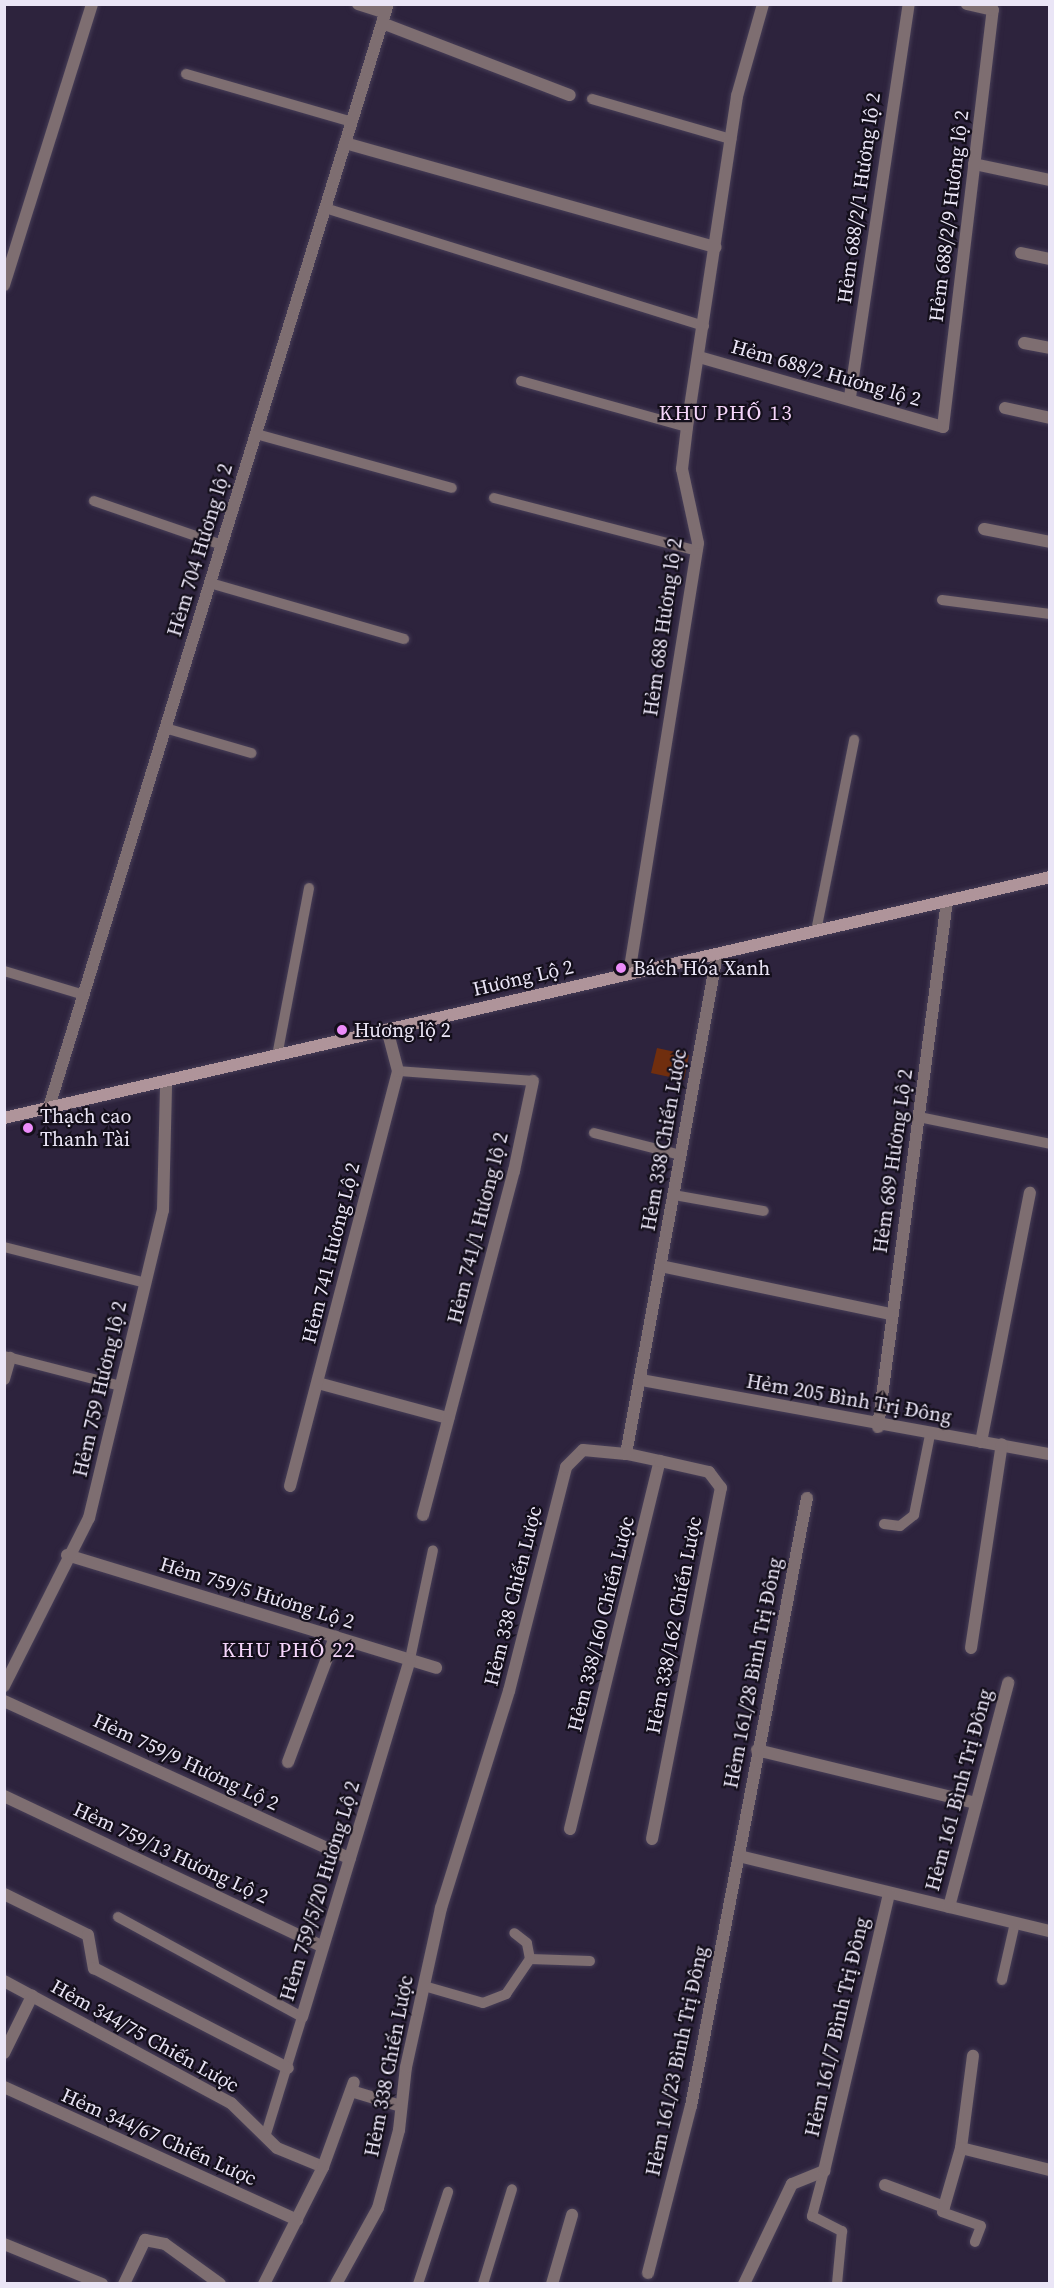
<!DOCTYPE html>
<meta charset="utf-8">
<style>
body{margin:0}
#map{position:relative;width:1054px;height:2288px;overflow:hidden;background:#2d233d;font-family:"Source Serif 4",serif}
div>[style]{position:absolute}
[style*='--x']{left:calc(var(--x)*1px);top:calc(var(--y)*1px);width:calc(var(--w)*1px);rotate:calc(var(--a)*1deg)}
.building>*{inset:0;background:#702e0e}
.roads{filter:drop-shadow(0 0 2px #473e57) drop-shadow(0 0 2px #473e57)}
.service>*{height:10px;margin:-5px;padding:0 5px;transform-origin:5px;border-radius:5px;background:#7e6e71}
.minor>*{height:12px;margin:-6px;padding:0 6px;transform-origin:6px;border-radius:6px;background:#7e6e71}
.secondary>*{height:12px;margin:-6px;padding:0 6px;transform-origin:6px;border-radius:6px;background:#af949a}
.dots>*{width:16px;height:16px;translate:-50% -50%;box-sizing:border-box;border:3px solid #140f1b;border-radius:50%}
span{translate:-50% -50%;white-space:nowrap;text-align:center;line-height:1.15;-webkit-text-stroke:4.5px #140f1b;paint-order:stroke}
.street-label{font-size:20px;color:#eae5f6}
.poi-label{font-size:20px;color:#eae5f6}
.left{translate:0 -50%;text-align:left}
.neighbourhood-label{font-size:21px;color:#f6d6fb;letter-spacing:1.5px}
.frame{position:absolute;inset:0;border:6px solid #eae5f6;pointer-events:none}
</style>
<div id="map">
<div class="building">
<div style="clip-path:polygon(657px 1048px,689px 1055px,684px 1080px,651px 1073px)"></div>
</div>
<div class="roads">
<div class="service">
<div style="--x:186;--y:74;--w:173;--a:16.1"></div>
<div style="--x:592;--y:99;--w:145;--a:16.1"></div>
<div style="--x:325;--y:208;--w:397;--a:17.3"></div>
<div style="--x:521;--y:381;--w:172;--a:15.5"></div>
<div style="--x:256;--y:434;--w:203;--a:15.4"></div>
<div style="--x:494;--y:498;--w:210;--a:14.6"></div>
<div style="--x:94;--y:501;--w:135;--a:19"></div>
<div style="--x:210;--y:583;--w:202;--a:16.1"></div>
<div style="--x:942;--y:600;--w:109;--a:7.4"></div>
<div style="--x:165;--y:728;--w:90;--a:16.2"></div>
<div style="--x:816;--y:931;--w:195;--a:-78.7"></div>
<div style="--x:4;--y:971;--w:84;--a:16.7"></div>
<div style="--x:277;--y:1056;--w:171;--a:-79.2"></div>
<div style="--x:398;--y:1071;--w:135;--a:4.2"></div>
<div style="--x:919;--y:1117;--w:134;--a:11.6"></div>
<div style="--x:594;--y:1133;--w:90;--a:14.2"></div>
<div style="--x:674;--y:1195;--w:91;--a:10.1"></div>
<div style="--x:4;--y:1247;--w:146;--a:14.2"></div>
<div style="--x:4;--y:1356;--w:121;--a:14.4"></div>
<div style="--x:884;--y:1524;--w:16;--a:7"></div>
<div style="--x:900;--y:1526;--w:18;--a:-38"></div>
<div style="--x:914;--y:1515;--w:82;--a:-78.7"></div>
<div style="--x:410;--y:1659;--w:111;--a:-78.1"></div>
<div style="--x:118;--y:1917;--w:209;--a:28.5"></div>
<div style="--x:302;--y:2017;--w:122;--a:107.1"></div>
<div style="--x:530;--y:1959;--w:60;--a:1.9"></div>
<div style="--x:1002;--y:1980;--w:58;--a:-77.2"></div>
<div style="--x:424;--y:1986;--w:61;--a:16.1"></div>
<div style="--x:483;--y:2003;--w:25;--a:-21"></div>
<div style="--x:506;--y:1994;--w:42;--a:-55.6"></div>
<div style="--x:530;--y:1959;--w:16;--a:-101"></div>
<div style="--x:527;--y:1943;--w:16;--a:-142"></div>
<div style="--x:824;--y:2171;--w:47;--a:104.9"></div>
<div style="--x:812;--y:2216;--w:34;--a:27"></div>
<div style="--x:842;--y:2231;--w:53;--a:95.4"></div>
<div style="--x:944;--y:2207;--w:5;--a:112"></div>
<div style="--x:942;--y:2212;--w:41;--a:19.7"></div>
<div style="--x:981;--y:2226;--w:17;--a:111"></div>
<div style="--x:418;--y:2284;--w:97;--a:-71.9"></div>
<div style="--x:483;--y:2284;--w:99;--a:-73"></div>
</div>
<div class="minor">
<div style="--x:358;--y:4;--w:28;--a:18"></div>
<div style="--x:382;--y:23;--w:201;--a:21"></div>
<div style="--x:345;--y:143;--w:385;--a:15.7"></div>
<div style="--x:974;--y:164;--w:78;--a:11.9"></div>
<div style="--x:1021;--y:253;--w:30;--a:12"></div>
<div style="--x:4;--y:285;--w:294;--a:-72.6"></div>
<div style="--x:1024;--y:343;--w:26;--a:11"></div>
<div style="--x:699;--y:357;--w:254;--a:16"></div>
<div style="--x:943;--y:427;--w:420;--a:-83.2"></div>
<div style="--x:993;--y:10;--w:27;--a:-167"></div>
<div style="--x:850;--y:397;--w:397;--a:-81.5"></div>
<div style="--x:1005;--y:408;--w:46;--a:12.5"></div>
<div style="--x:984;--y:529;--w:67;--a:11.1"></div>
<div style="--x:629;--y:974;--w:436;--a:-80.9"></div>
<div style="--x:698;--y:543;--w:76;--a:-102.2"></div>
<div style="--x:682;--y:469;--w:42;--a:-83.2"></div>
<div style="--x:687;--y:427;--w:335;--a:-81.4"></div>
<div style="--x:737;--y:96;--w:96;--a:-74.2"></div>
<div style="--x:49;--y:1107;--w:1154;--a:-72.92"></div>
<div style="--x:661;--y:1266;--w:235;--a:11.8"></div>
<div style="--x:4;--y:1379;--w:22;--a:-74"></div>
<div style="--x:641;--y:1380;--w:416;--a:10.3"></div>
<div style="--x:318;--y:1383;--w:135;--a:15.1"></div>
<div style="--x:878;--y:1427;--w:531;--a:-82.53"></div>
<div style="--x:981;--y:1442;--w:254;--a:-78.9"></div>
<div style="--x:290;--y:1486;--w:429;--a:-75.4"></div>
<div style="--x:398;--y:1071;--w:43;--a:-104.7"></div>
<div style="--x:423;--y:1515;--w:356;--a:-75.2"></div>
<div style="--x:514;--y:1171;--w:92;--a:-78.1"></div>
<div style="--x:67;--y:1555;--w:386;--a:17"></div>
<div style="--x:971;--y:1648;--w:206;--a:-81.4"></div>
<div style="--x:4;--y:1686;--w:188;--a:-63.2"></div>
<div style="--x:89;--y:1518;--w:317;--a:-76.5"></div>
<div style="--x:163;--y:1210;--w:127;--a:-88.6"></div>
<div style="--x:4;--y:1701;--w:380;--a:24.5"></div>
<div style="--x:757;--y:1750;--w:225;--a:13.6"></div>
<div style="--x:288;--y:1762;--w:134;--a:-69.4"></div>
<div style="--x:4;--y:1796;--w:351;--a:25.3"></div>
<div style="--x:570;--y:1829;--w:379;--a:-76.3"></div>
<div style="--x:660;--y:1461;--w:35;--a:-168"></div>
<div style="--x:652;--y:1839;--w:358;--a:-78.9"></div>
<div style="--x:721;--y:1488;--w:20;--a:-127"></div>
<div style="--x:709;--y:1472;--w:50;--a:-167.3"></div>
<div style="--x:739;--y:1856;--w:320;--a:13.6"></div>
<div style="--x:4;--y:1894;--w:93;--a:26"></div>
<div style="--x:88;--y:1935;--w:34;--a:80"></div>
<div style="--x:94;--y:1968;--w:218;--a:27.3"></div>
<div style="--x:949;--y:1907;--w:232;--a:-75.2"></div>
<div style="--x:4;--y:1981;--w:258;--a:28.3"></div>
<div style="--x:231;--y:2103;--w:64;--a:44.4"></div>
<div style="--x:277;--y:2148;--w:50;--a:22.4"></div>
<div style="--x:302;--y:2017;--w:374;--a:-73.2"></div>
<div style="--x:4;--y:2053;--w:64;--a:-63.8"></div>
<div style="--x:4;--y:2087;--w:322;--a:24.4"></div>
<div style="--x:351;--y:2091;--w:52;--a:16.7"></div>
<div style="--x:961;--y:2148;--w:93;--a:-82.6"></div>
<div style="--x:885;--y:2185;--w:63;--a:20.4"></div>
<div style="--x:944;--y:2207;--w:61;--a:-73.9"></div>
<div style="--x:961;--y:2148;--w:92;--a:13.9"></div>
<div style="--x:4;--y:2244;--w:106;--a:22.2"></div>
<div style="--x:648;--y:2273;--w:172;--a:-75.6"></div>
<div style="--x:691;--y:2106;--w:619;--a:-79.2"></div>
<div style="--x:124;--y:2284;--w:49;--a:-64.5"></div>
<div style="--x:145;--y:2240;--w:20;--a:11"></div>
<div style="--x:165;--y:2244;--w:68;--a:36"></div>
<div style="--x:264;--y:2284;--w:131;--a:-63.2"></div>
<div style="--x:323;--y:2167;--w:90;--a:-70"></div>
<div style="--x:336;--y:2284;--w:87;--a:-61.1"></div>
<div style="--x:378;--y:2208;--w:81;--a:-74.9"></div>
<div style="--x:399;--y:2130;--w:63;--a:-83.7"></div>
<div style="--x:406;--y:2067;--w:163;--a:-77.6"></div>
<div style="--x:441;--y:1908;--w:227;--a:-72.6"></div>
<div style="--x:509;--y:1691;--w:231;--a:-75.7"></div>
<div style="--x:566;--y:1467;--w:24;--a:-45"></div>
<div style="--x:583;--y:1450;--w:43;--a:5.3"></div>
<div style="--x:626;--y:1454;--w:507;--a:-79.66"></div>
<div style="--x:552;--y:2284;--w:72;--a:-73.8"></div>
<div style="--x:744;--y:2284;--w:111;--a:-64.4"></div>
<div style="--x:792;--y:2184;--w:35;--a:-22"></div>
<div style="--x:824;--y:2171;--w:285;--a:-76.8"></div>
</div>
<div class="secondary">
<div style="--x:4;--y:1118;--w:1073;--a:-12.97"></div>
</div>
</div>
<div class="dots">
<div style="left:621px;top:968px;background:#ec8cfa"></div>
<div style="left:342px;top:1030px;background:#ec8cfa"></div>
<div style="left:28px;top:1128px;background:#ec8cfa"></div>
</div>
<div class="street-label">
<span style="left:859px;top:198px;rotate:-82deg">Hẻm 688/2/1 Hương lộ 2</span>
<span style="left:949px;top:216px;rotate:-83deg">Hẻm 688/2/9 Hương lộ 2</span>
<span style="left:826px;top:373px;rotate:16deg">Hẻm 688/2 Hương lộ 2</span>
<span style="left:200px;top:550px;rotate:-73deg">Hẻm 704 Hương lộ 2</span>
<span style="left:663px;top:627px;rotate:-82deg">Hẻm 688 Hương lộ 2</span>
<span style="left:523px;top:978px;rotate:-13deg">Hương Lộ 2</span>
<span style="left:664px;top:1140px;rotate:-80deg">Hẻm 338 Chiến Lược</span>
<span style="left:893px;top:1161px;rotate:-82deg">Hẻm 689 Hương Lộ 2</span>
<span style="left:478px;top:1228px;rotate:-76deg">Hẻm 741/1 Hương lộ 2</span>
<span style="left:331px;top:1253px;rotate:-76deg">Hẻm 741 Hương Lộ 2</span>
<span style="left:100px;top:1389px;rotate:-77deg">Hẻm 759 Hương lộ 2</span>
<span style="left:849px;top:1399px;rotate:10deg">Hẻm 205 Bình Trị Đông</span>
<span style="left:257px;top:1593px;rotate:17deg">Hẻm 759/5 Hương Lộ 2</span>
<span style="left:513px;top:1596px;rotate:-76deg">Hẻm 338 Chiến Lược</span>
<span style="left:601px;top:1624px;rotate:-76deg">Hẻm 338/160 Chiến Lược</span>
<span style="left:674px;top:1625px;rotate:-79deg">Hẻm 338/162 Chiến Lược</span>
<span style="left:753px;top:1673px;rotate:-79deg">Hẻm 161/28 Bình Trị Đông</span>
<span style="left:186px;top:1762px;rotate:25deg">Hẻm 759/9 Hương Lộ 2</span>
<span style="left:959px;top:1790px;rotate:-75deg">Hẻm 161 Bình Trị Đông</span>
<span style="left:171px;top:1853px;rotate:25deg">Hẻm 759/13 Hương Lộ 2</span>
<span style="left:320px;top:1891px;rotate:-73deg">Hẻm 759/5/20 Hương Lộ 2</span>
<span style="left:837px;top:2027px;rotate:-77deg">Hẻm 161/7 Bình Trị Đông</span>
<span style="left:145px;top:2036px;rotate:29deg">Hẻm 344/75 Chiến Lược</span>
<span style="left:677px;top:2061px;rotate:-78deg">Hẻm 161/23 Bình Trị Đông</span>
<span style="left:389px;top:2066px;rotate:-79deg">Hẻm 338 Chiến Lược</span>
<span style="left:159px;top:2137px;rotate:24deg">Hẻm 344/67 Chiến Lược</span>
</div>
<div class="poi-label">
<span class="left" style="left:633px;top:968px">Bách Hóa Xanh</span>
<span class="left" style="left:354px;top:1030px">Hương lộ 2</span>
<span class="left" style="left:40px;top:1128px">Thạch cao<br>Thanh Tài</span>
</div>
<div class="neighbourhood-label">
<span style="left:726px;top:413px">KHU PHỐ 13</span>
<span style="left:289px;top:1650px">KHU PHỐ 22</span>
</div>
<div class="frame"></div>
</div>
